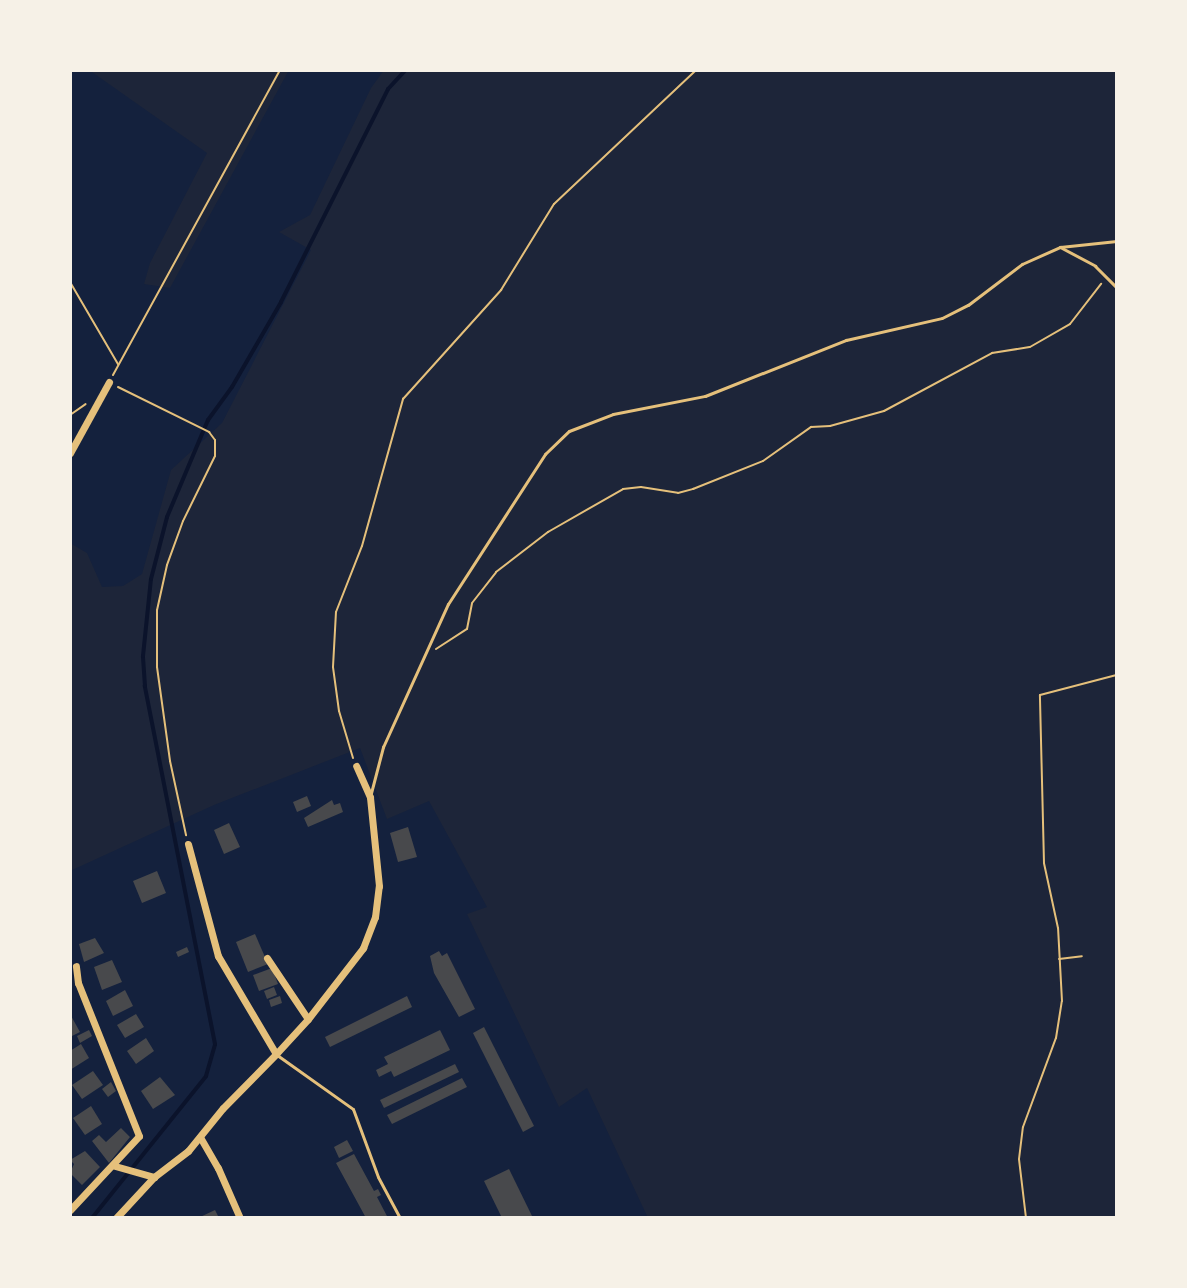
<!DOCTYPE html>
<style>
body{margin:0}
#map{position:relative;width:1187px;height:1288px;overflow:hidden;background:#14213d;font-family:Quicksand,sans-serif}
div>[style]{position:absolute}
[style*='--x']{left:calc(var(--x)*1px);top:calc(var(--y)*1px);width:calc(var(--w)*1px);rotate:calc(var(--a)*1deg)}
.green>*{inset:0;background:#1d2539}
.stream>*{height:4px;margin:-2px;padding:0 2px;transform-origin:2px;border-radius:2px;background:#0b132b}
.building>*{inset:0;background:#48494c}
.path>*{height:2px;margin:-1px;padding:0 1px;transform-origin:1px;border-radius:1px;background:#e5c07b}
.service>*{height:3px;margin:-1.5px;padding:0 1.5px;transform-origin:1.5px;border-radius:1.5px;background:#e5c07b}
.minor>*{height:7px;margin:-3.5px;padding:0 3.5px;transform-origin:3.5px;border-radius:3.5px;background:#e5c07b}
span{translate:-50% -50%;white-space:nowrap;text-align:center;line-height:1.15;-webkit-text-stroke:8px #f6f1e7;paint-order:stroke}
.frame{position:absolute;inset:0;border:72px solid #f6f1e7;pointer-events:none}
</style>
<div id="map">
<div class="green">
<div style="clip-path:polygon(89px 70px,289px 70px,170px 288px,144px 284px,150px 263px,207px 153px)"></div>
<div style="clip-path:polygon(384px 70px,1117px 70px,1117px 1218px,648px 1218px,587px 1088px,559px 1107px,467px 914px,487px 907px,429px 801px,387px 819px,360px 748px,214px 805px,70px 871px,70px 543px,87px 553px,102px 587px,123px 586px,142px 574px,171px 470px,222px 423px,311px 250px,279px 232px,310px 215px,371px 88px)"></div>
</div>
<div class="stream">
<div style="--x:92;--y:1218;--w:182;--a:-51.2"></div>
<div style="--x:206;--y:1076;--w:33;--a:-74"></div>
<div style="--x:215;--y:1044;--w:365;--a:-101.1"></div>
<div style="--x:145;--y:686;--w:30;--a:-94"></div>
<div style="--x:143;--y:656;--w:77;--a:-84.1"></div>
<div style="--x:151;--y:579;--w:64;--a:-75.5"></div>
<div style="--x:167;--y:517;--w:105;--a:-67.1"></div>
<div style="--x:208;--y:420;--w:41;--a:-54"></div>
<div style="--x:232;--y:387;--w:98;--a:-60"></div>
<div style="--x:281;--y:302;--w:238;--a:-63.3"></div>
<div style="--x:388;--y:89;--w:26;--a:-47"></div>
</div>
<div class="building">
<div style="clip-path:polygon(307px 796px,311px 806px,297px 812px,293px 802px)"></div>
<div style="clip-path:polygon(332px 800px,334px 805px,340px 803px,343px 812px,308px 827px,304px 818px)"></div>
<div style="clip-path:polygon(229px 823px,240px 847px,224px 854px,214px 830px)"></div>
<div style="clip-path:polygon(408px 827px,417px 857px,398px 862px,390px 833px)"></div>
<div style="clip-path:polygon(157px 871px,166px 893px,142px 903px,133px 881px)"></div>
<div style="clip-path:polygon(255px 934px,268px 964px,248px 972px,236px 942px)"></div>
<div style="clip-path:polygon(95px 938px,104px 953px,84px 962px,79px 944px)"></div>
<div style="clip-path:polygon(187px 947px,189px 952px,178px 957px,176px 952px)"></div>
<div style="clip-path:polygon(439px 951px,442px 956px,447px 953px,475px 1009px,459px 1017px,434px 973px,430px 956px)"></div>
<div style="clip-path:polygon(112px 960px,122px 982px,102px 990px,94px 967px)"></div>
<div style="clip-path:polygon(272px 968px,278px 984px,259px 991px,253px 975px)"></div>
<div style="clip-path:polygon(274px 987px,277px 995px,267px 999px,264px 991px)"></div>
<div style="clip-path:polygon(125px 990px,133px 1006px,113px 1016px,106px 1001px)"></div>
<div style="clip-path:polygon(280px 996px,282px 1003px,271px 1007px,269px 1000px)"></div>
<div style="clip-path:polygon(407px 996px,412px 1007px,330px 1047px,325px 1037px)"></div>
<div style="clip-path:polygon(70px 1014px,80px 1032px,70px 1037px)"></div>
<div style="clip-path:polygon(136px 1014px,144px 1027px,125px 1038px,117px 1025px)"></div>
<div style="clip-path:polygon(484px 1027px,534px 1126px,523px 1132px,473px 1033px)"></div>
<div style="clip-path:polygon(89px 1030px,92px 1036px,80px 1043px,77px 1036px)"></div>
<div style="clip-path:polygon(440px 1030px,450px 1050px,394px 1077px,391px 1071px,379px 1077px,376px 1070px,388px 1064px,384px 1057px)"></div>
<div style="clip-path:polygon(146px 1038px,154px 1051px,136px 1064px,127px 1051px)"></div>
<div style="clip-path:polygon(81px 1044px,89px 1058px,70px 1070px,70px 1051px)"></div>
<div style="clip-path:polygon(455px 1064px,459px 1072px,384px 1108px,380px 1100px)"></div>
<div style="clip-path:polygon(93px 1071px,103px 1085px,82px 1099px,72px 1085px)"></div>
<div style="clip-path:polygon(160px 1077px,175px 1095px,153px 1109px,141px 1091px)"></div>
<div style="clip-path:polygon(462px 1078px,467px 1087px,392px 1124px,387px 1115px)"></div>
<div style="clip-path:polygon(111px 1082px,116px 1091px,108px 1097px,102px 1089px)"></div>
<div style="clip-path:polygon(91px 1106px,102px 1124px,85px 1135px,73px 1118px)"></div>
<div style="clip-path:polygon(121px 1128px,130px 1137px,109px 1163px,92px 1141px,99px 1135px,106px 1142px)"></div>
<div style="clip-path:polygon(347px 1140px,353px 1151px,339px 1158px,334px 1147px)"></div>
<div style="clip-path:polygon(85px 1151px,100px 1167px,82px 1185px,70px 1173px,74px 1164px,70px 1160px)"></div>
<div style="clip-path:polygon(354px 1154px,374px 1191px,378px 1189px,381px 1195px,377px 1197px,388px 1218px,366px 1218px,336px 1163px)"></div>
<div style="clip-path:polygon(509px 1169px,533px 1218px,502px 1218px,484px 1181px)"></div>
<div style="clip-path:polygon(215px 1210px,219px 1218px,198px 1218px)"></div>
</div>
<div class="path">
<div style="--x:70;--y:282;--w:95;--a:59.7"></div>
<div style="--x:113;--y:375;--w:348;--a:-61.3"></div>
<div style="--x:118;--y:387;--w:102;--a:26.3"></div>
<div style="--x:209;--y:432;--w:10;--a:53"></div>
<div style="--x:215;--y:440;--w:16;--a:90"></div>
<div style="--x:215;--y:456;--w:72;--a:116.2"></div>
<div style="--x:183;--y:521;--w:47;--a:110"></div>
<div style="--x:167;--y:565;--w:46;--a:102.5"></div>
<div style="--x:157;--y:610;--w:57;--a:90"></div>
<div style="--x:157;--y:667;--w:95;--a:82.1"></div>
<div style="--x:170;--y:761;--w:76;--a:77.8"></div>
<div style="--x:70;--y:415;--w:19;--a:-35"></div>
<div style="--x:436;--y:649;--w:37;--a:-33"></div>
<div style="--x:467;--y:629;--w:26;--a:-79"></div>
<div style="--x:472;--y:603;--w:39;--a:-52"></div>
<div style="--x:496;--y:572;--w:66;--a:-37.6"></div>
<div style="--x:548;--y:532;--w:86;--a:-29.8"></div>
<div style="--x:623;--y:489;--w:18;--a:-6"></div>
<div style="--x:641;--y:487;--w:37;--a:9"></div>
<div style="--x:678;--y:493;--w:16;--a:-15"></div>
<div style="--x:693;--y:489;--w:75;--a:-21.8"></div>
<div style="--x:763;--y:461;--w:59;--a:-35.3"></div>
<div style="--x:811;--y:427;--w:19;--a:-3"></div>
<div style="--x:830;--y:426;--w:56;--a:-15.5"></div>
<div style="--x:884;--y:411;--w:123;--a:-28.2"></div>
<div style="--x:992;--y:353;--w:38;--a:-9"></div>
<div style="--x:1030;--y:347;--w:46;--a:-29.9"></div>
<div style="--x:1070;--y:324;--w:51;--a:-52.2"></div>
<div style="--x:353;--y:758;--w:49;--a:-106.6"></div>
<div style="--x:339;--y:711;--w:44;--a:-97.8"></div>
<div style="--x:333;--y:667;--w:55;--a:-86.9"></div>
<div style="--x:336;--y:612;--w:71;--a:-68.5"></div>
<div style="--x:362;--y:546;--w:153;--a:-74.4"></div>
<div style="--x:403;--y:399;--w:147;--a:-48"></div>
<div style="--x:501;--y:290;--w:101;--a:-58.4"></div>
<div style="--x:554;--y:204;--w:195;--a:-43.3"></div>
<div style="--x:1059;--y:959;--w:23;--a:-7"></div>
<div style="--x:1026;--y:1218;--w:59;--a:-96.8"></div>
<div style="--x:1019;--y:1159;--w:32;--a:-83"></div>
<div style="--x:1023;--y:1127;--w:95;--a:-69.7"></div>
<div style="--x:1056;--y:1038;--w:37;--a:-81"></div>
<div style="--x:1062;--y:1001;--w:73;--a:-93.1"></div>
<div style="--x:1058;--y:928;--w:66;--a:-102.2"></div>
<div style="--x:1044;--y:863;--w:168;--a:-91.4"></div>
<div style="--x:1040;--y:695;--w:80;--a:-14.6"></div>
</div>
<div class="service">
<div style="--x:1060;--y:247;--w:40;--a:28"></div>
<div style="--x:1095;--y:266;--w:31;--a:45"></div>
<div style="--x:371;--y:793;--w:48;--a:-75.4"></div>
<div style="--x:383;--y:747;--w:157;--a:-65.6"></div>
<div style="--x:448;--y:604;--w:179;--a:-57.1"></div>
<div style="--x:545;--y:454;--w:33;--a:-44"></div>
<div style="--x:569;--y:431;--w:47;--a:-21.1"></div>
<div style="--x:613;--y:414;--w:94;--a:-11.1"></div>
<div style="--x:705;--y:396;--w:152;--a:-21.7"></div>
<div style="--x:846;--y:340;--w:98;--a:-12.9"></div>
<div style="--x:942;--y:318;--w:29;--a:-27"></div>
<div style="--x:968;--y:305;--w:68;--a:-37.2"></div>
<div style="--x:1022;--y:264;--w:42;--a:-24.1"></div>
<div style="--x:1060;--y:247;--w:57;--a:-6"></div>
<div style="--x:277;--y:1055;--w:93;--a:35.4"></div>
<div style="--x:353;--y:1109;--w:72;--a:69.8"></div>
<div style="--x:378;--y:1177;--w:47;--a:61.8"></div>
</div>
<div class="minor">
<div style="--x:70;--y:453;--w:81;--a:-61.2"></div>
<div style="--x:267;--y:958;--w:73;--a:56.1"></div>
<div style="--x:276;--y:1054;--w:47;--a:-47.6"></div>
<div style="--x:308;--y:1019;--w:90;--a:-52.2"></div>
<div style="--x:363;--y:948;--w:33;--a:-69"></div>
<div style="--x:375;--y:917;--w:31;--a:-83"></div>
<div style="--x:379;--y:886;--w:89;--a:-95.8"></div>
<div style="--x:370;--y:797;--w:34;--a:-114"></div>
<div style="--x:200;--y:1137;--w:36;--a:60"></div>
<div style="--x:218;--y:1168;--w:55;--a:66.3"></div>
<div style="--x:115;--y:1166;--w:41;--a:15.8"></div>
<div style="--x:70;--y:1210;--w:101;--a:-47"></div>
<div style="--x:139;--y:1136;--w:165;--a:-111.7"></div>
<div style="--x:78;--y:983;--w:17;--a:-97"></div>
<div style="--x:116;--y:1218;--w:56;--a:-47.2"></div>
<div style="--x:154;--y:1177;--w:43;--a:-37.4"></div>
<div style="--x:188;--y:1151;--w:55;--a:-50.9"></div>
<div style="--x:223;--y:1108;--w:76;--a:-45.5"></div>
<div style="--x:276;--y:1054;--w:114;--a:-120.6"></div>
<div style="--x:218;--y:956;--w:116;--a:-105"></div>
</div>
<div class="frame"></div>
</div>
